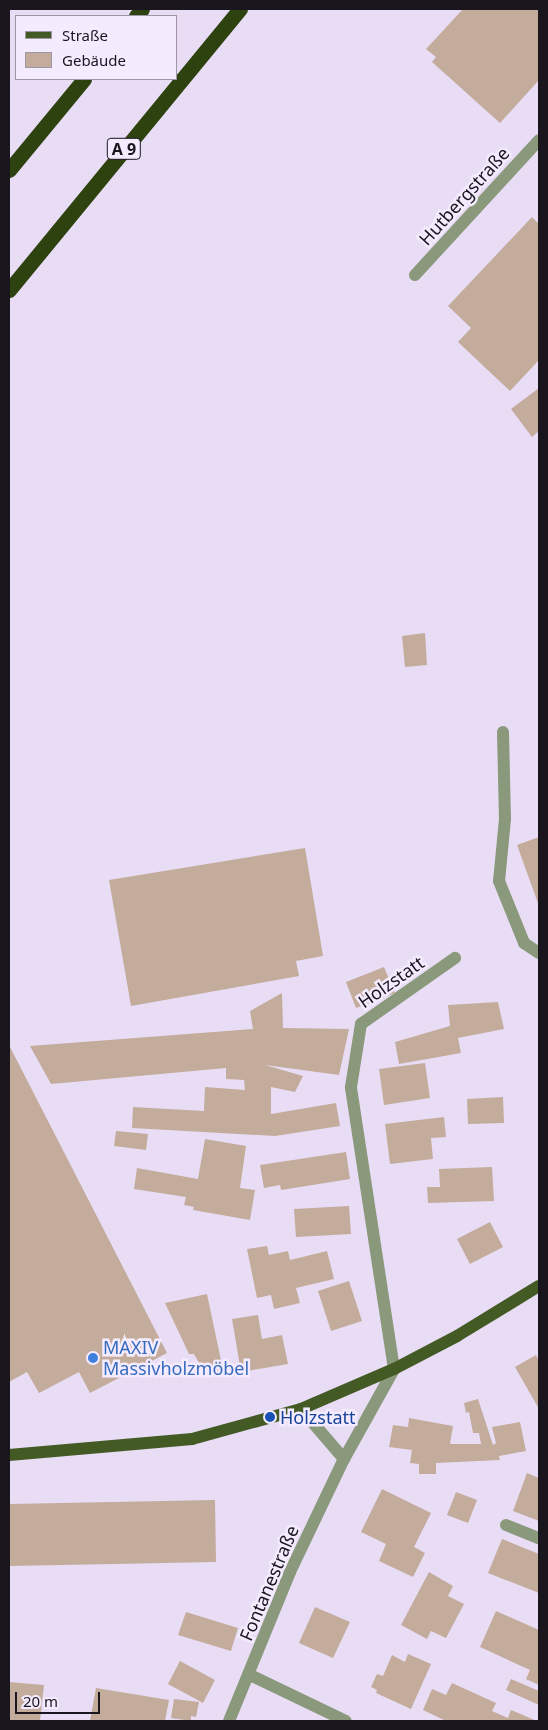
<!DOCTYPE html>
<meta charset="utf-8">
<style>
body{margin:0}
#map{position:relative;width:548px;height:1730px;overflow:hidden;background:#e8ddf5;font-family:"Noto Sans",sans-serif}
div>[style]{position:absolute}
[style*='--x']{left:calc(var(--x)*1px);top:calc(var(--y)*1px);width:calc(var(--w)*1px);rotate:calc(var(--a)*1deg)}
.building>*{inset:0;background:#c3ac9c}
.minor>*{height:12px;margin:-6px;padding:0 6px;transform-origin:6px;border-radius:6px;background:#8a987b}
.major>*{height:12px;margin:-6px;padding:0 6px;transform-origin:6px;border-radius:6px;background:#435a24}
.highway>*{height:15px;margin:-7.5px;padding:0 7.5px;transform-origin:7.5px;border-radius:7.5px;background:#2d420f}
.dots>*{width:14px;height:14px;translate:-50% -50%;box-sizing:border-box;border:2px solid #f4ebff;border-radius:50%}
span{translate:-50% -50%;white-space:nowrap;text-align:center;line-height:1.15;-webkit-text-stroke:5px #f4ebff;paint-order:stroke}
.shield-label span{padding:1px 4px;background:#f4ebff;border:1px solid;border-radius:4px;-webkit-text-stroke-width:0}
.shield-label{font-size:16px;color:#1a161e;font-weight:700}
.street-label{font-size:18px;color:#1a161e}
.shop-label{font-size:18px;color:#366cbe}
.left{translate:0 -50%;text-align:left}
.transit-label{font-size:18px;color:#164399}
.frame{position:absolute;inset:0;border:10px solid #1a161e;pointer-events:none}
.legend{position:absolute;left:15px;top:15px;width:162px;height:65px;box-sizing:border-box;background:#f4ebff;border:1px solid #9d96a5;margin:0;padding:6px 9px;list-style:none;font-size:15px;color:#1a161e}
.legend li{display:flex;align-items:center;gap:10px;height:25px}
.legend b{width:25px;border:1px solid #9d96a5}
.scale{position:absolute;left:15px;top:1692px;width:85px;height:22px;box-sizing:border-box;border:2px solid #1a161e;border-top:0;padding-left:6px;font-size:15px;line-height:18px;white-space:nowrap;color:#1a161e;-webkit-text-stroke:4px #f4ebff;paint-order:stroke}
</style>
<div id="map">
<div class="building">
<div style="clip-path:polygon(463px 9px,539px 9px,539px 80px,500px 123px,432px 62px,436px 57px,426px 49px)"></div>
<div style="clip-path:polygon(532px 217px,539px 224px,539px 360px,510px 391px,458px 342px,471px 328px,448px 306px)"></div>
<div style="clip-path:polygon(539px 388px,539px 431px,532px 437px,511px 409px)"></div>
<div style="clip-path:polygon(425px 633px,427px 665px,405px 667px,402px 636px)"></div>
<div style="clip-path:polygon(539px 837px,539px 906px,517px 845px)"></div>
<div style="clip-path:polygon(305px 848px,323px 956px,296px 961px,299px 976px,131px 1006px,109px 880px)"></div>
<div style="clip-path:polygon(384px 967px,395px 993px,356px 1008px,346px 982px)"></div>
<div style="clip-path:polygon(282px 993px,283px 1028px,349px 1029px,339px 1075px,265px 1065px,303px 1076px,295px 1092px,271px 1087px,271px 1114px,336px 1103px,340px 1126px,275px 1136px,132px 1128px,133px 1107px,204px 1111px,205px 1087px,245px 1090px,244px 1080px,226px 1079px,226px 1068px,51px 1084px,30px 1046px,253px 1029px,250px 1011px)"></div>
<div style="clip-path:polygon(498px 1002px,504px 1029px,458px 1038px,461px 1053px,399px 1064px,395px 1042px,450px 1026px,448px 1005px)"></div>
<div style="clip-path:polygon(9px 1045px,167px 1353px,90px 1393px,79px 1372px,39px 1393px,27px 1372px,9px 1382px)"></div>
<div style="clip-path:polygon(425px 1063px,430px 1098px,384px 1105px,379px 1069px)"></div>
<div style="clip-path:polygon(503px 1097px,504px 1123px,468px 1124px,467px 1099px)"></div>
<div style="clip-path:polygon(444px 1117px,446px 1137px,431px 1138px,433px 1159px,390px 1164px,385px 1124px)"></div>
<div style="clip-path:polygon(116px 1131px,148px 1134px,146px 1150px,114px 1146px)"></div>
<div style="clip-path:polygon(205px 1139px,246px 1146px,240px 1188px,255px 1190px,250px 1220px,193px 1210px,194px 1207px,184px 1205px,186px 1197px,134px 1189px,137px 1168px,198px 1179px)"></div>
<div style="clip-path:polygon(346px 1152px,350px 1179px,281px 1190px,280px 1185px,264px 1188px,260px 1165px)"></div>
<div style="clip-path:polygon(492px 1167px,494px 1201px,428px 1203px,427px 1187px,440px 1187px,439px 1169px)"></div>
<div style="clip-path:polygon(349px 1206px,351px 1234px,296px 1237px,294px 1209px)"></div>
<div style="clip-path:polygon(490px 1222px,503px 1247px,470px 1264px,457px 1239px)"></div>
<div style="clip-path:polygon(267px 1246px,269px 1255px,288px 1251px,290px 1260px,327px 1251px,334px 1279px,296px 1288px,300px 1303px,274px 1309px,271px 1295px,257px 1298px,247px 1249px)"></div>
<div style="clip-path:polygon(349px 1281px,362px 1321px,331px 1331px,318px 1291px)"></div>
<div style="clip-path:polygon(207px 1294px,223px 1370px,206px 1375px,194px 1354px,189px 1354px,165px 1303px)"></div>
<div style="clip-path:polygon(258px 1315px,262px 1339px,282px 1335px,288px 1364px,241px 1372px,232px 1319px)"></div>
<div style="clip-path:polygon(536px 1355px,539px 1361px,539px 1409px,515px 1367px)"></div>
<div style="clip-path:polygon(478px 1399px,493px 1445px,496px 1443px,492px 1427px,520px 1422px,526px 1451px,499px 1456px,500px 1460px,436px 1463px,436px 1474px,419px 1474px,419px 1464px,410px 1463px,412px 1450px,389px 1447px,393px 1425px,408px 1427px,409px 1418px,453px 1426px,450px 1444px,481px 1444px,479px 1433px,473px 1433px,469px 1412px,466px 1413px,464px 1403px)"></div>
<div style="clip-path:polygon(527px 1473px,539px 1478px,539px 1521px,513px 1511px)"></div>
<div style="clip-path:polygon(382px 1489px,431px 1513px,414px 1547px,425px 1553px,413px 1577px,379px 1561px,386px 1544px,361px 1532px)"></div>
<div style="clip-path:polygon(456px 1492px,477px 1500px,468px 1523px,447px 1515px)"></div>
<div style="clip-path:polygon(215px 1500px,216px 1562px,9px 1566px,9px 1504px)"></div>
<div style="clip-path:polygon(502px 1539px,539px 1554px,539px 1593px,488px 1573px)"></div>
<div style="clip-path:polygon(429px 1572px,453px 1586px,448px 1596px,464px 1604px,446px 1638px,431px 1631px,427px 1639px,401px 1625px)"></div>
<div style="clip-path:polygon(315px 1607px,350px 1622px,333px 1658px,299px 1643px)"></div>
<div style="clip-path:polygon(496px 1611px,539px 1630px,539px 1685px,526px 1679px,530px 1670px,480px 1647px)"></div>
<div style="clip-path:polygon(186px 1612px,238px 1628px,231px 1651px,178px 1635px)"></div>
<div style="clip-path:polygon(408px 1654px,431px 1664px,411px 1709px,376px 1693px,377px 1690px,371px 1687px,377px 1674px,383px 1676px,392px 1655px,405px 1662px)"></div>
<div style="clip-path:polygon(180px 1661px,215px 1680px,203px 1703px,168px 1684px)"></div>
<div style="clip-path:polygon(511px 1679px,539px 1691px,539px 1705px,506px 1690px)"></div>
<div style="clip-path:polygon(9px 1682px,44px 1685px,40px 1721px,9px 1721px)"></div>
<div style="clip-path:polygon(452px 1683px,496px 1703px,492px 1711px,508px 1718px,511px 1710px,537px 1721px,446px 1721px,423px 1710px,432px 1689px,446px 1695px)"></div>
<div style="clip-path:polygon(96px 1688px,169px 1700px,165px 1721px,90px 1721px)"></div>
<div style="clip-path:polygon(174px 1699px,199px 1702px,196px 1717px,191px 1716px,191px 1721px,171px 1718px)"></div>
</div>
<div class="minor">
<div style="--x:415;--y:275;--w:183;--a:-47.4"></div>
<div style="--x:503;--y:732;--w:87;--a:88.7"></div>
<div style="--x:505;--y:819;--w:62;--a:95.5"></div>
<div style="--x:499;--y:881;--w:67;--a:68"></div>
<div style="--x:524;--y:943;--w:18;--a:34"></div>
<div style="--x:301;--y:1409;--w:66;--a:49.3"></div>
<div style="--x:506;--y:1525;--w:35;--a:22"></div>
<div style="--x:250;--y:1675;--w:106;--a:25.6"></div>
<div style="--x:229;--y:1721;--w:161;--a:-67.7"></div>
<div style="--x:290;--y:1572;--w:125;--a:-64.5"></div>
<div style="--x:344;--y:1459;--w:103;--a:-60.9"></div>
<div style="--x:394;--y:1369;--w:285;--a:-98.7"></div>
<div style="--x:351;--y:1087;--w:64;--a:-81"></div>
<div style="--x:361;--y:1024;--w:115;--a:-35.1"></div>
</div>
<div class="major">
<div style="--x:9;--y:1455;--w:184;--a:-5"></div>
<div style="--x:192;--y:1439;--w:113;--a:-15.4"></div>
<div style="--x:301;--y:1409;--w:101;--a:-23.3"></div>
<div style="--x:394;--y:1369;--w:71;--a:-27.6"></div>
<div style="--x:457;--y:1336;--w:96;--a:-31.4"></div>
</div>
<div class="highway">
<div style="--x:136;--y:16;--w:9;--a:-49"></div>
<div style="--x:9;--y:170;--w:118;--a:-50.5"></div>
<div style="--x:9;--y:290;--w:364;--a:-50.6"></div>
</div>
<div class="dots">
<div style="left:93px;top:1358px;background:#3f7fe0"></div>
<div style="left:270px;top:1417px;background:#1a4fb4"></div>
</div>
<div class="shield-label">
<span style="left:124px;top:149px">A 9</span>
</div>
<div class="street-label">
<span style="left:464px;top:196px;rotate:-48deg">Hutbergstraße</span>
<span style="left:391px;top:982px;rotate:-35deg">Holzstatt</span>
<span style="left:269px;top:1583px;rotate:-67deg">Fontanestraße</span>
</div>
<div class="shop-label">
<span class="left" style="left:103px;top:1358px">MAXIV<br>Massivholzmöbel</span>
</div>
<div class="transit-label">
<span class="left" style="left:280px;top:1417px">Holzstatt</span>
</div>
<div class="frame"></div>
<ul class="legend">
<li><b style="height:6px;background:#435a24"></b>Straße</li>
<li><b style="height:14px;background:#c3ac9c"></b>Gebäude</li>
</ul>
<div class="scale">20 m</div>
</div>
